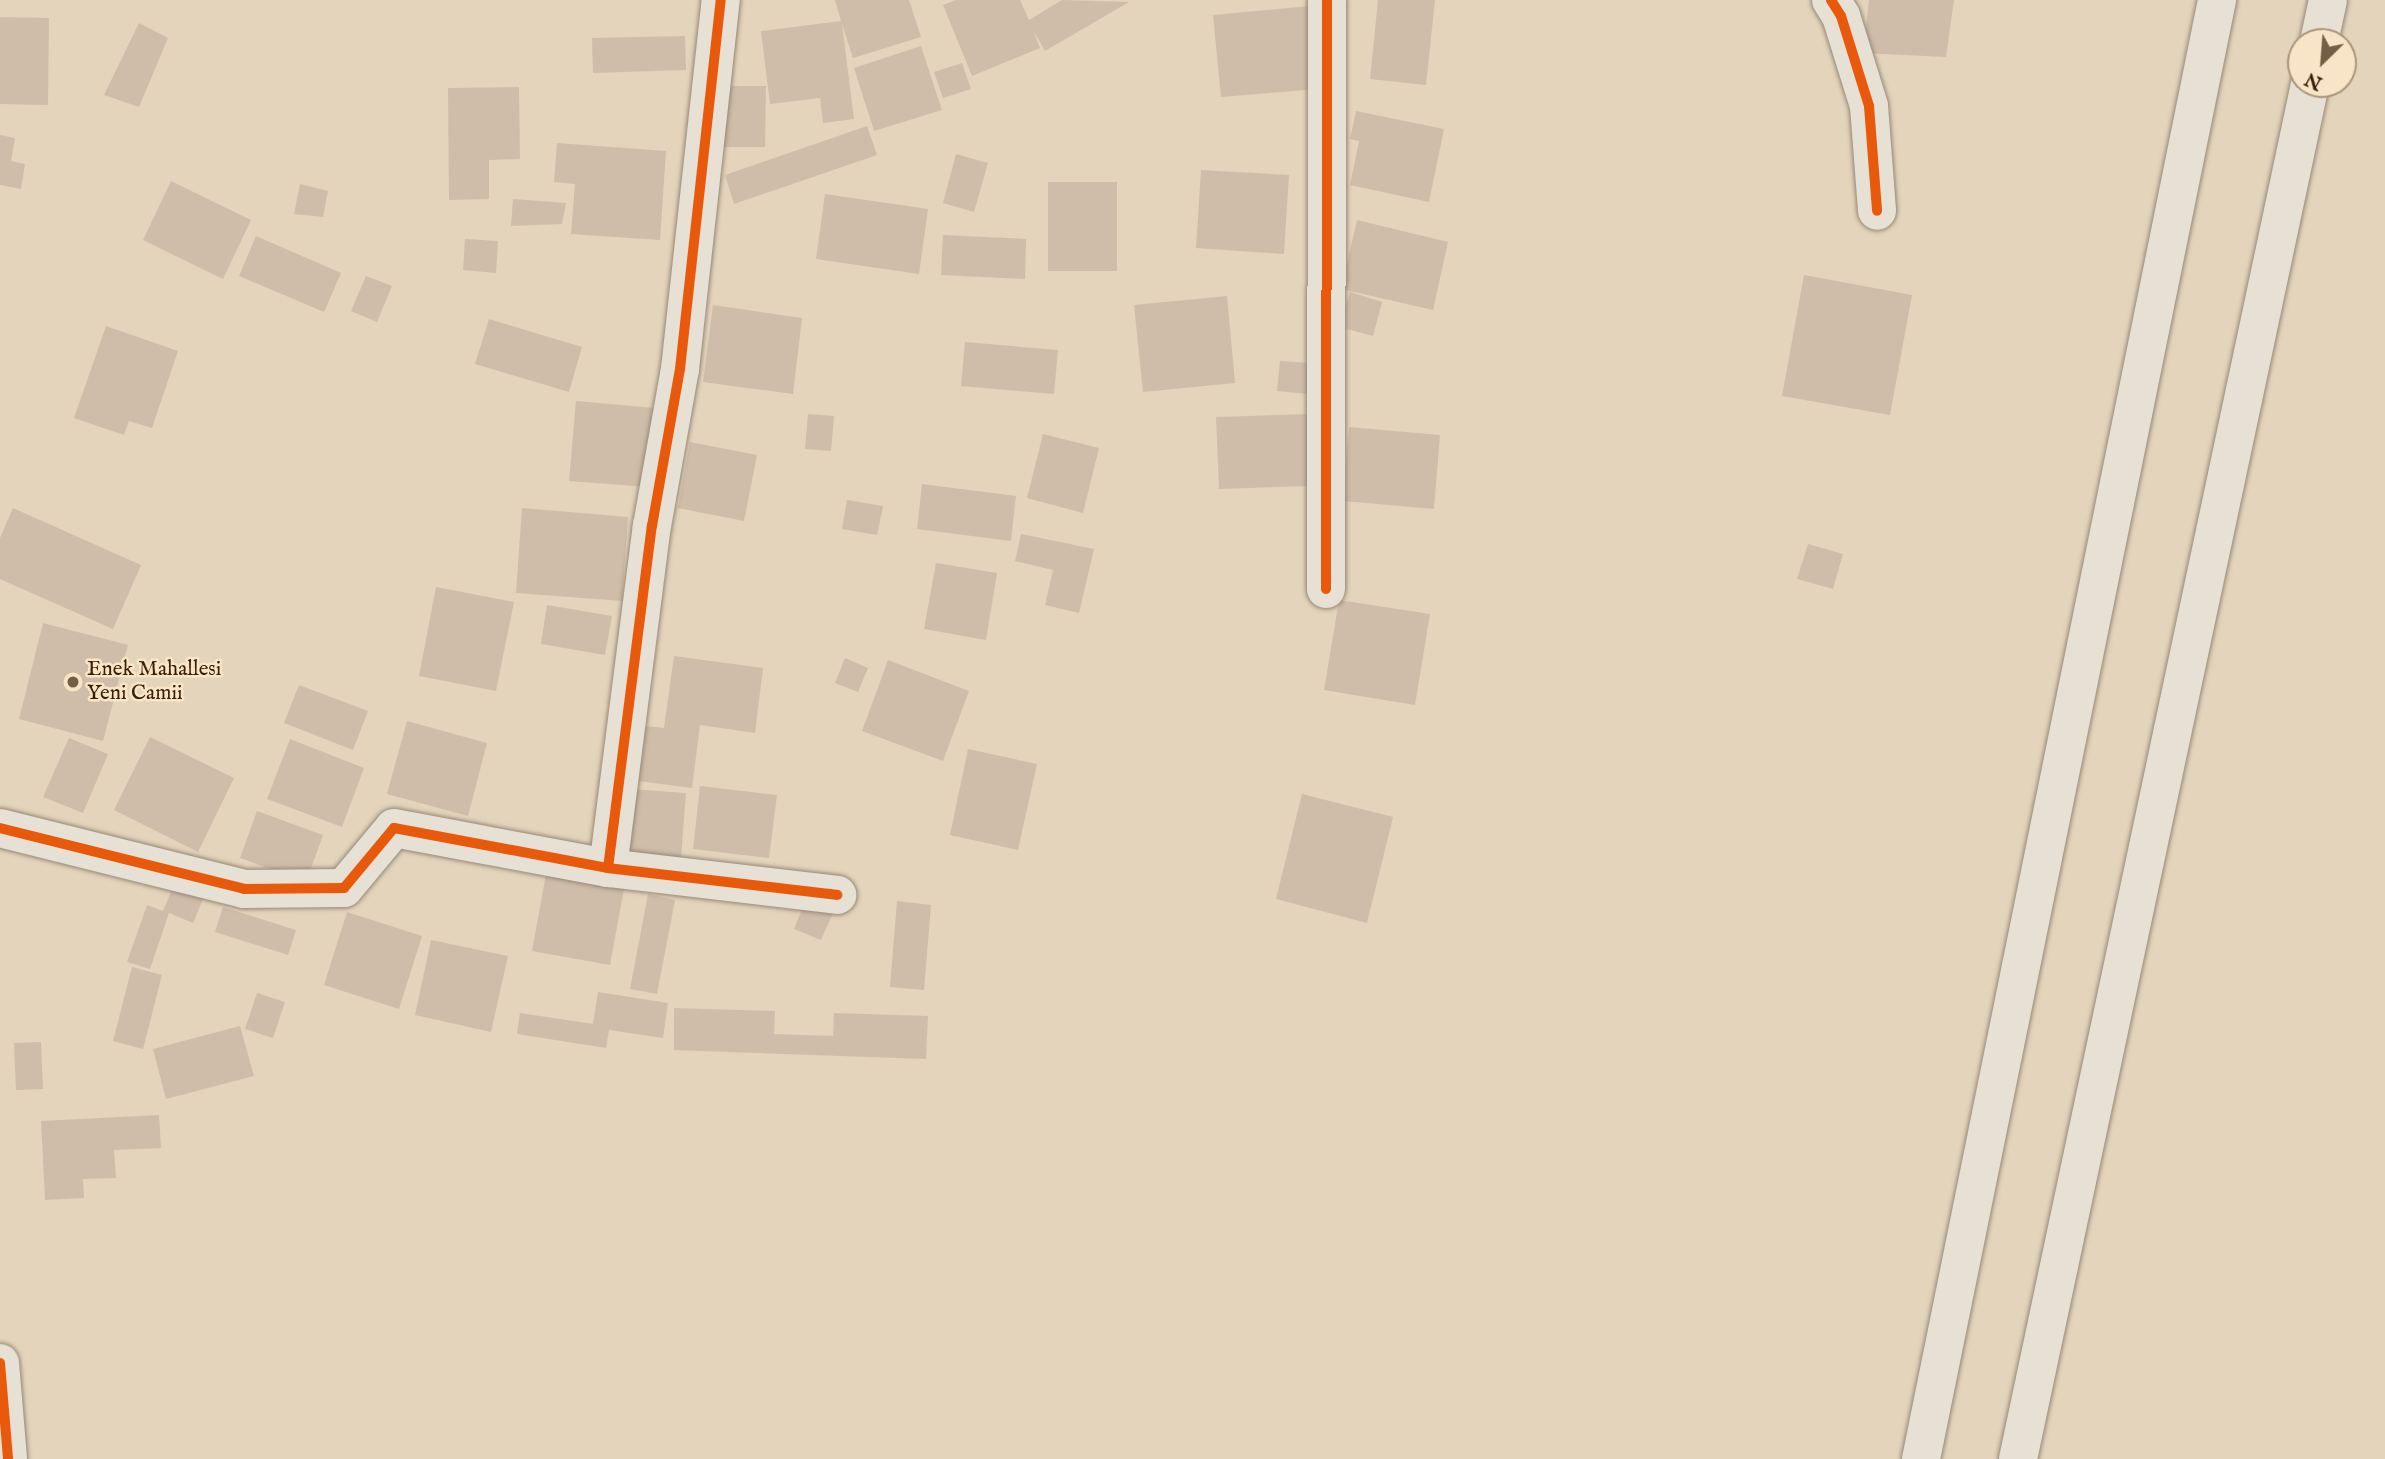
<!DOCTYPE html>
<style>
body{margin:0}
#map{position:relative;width:2385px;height:1459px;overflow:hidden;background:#e4d4bb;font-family:"IM FELL English",serif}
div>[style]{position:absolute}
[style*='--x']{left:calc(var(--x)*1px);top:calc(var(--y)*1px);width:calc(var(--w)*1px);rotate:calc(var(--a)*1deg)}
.building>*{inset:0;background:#cfbda9}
.roads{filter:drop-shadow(0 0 2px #958978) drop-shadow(0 0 2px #958978)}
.minor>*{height:38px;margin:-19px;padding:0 19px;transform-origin:19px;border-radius:19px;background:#e7e0d4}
.tertiary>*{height:38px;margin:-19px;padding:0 19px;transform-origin:19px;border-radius:19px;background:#e7e0d4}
.secondary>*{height:38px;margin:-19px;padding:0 19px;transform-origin:19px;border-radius:19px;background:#e7e0d4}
.cycleway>*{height:10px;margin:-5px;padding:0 5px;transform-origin:5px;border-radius:5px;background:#e8590c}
.dots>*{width:19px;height:19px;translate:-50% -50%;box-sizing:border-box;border:4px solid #f8e5c8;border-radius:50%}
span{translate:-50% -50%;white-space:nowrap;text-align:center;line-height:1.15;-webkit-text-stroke:5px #f8e5c8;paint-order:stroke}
.poi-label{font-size:21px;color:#381e06}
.left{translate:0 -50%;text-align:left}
.north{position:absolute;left:2287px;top:28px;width:70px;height:70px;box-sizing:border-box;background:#f8e5c8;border:2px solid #ab957a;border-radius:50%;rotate:205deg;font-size:19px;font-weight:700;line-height:28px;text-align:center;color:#381e06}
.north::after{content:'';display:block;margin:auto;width:24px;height:32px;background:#745e45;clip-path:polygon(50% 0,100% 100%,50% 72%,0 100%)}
</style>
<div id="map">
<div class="building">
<div style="clip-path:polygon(835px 0,909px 0,921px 37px,853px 58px,842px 24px,854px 119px,823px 123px,820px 98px,770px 104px,761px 31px,841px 21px)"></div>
<div style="clip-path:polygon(956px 0,1020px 0,1029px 20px,1062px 0,1129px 2px,1045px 51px,1033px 30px,1040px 48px,972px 76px,943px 5px)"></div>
<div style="clip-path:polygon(1378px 0,1435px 0,1426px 85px,1370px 79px)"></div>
<div style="clip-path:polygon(1869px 0,1954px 0,1946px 57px,1863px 53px)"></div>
<div style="clip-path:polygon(1310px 6px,1318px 89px,1221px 97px,1213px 15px)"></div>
<div style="clip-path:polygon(0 17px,49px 18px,48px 105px,0 104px)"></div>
<div style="clip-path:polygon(139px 23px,168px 38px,139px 107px,104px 95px)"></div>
<div style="clip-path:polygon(685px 36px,686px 70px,593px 73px,592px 38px)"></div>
<div style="clip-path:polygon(921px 46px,942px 110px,874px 131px,854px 68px)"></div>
<div style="clip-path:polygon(962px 63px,971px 89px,943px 98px,934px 72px)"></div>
<div style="clip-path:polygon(723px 86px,766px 86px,765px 147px,722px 147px)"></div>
<div style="clip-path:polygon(519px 87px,520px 159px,489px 160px,489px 199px,449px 200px,448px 88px)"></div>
<div style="clip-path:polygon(1356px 111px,1444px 129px,1429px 202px,1350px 185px,1359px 141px,1350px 139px)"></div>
<div style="clip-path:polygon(867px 126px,877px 155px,734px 204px,725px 175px)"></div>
<div style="clip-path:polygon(0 135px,15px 138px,11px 161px,25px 164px,21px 189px,0 185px)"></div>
<div style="clip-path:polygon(557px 143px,666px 151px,660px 240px,571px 234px,575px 184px,554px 182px)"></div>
<div style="clip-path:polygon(956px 154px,988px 163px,974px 212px,943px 203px)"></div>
<div style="clip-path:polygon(1201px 170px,1289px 175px,1284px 254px,1196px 248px)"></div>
<div style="clip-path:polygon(171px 181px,251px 220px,223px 279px,143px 240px)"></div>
<div style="clip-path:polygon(1048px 182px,1117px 182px,1117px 271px,1048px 271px)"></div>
<div style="clip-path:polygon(300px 184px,328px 191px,323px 217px,294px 214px)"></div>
<div style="clip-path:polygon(825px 194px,928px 209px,919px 274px,816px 259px)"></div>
<div style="clip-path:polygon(513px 199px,566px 203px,562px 224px,511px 226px)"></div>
<div style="clip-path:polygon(1357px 220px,1448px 242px,1433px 310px,1341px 289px)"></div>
<div style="clip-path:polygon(943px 235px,1026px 239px,1025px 279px,941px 275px)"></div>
<div style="clip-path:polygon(256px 236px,341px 273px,324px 312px,239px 276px)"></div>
<div style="clip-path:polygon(465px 239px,498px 241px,496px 273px,463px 270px)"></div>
<div style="clip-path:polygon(1804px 275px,1912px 295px,1890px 415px,1782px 396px)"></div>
<div style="clip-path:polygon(366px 276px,392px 286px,377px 322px,351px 311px)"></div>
<div style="clip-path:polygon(1350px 292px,1382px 302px,1373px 336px,1339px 327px)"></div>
<div style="clip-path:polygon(1227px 296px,1235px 383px,1143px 392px,1134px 305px)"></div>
<div style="clip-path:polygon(713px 305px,802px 318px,793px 394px,703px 382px)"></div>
<div style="clip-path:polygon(489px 319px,582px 347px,569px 392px,475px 364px)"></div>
<div style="clip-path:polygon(106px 326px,178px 351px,152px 428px,129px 421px,124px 435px,74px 418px)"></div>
<div style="clip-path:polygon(965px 342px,1058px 350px,1054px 394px,961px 386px)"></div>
<div style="clip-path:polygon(1280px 361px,1310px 363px,1308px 394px,1277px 391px)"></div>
<div style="clip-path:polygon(576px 401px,666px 409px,648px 487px,569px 481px)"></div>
<div style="clip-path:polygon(808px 414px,834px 416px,831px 451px,805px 449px)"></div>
<div style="clip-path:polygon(1308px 414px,1310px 486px,1219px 489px,1216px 417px)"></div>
<div style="clip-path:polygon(1349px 427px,1440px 435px,1434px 509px,1343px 501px)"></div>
<div style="clip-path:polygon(1043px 434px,1099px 448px,1083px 513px,1027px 498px)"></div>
<div style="clip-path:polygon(690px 442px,757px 455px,744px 521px,678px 508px)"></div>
<div style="clip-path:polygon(922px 484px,1016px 496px,1011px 541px,917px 529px)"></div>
<div style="clip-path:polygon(847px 500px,883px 506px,877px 535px,842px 529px)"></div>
<div style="clip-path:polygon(13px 508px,141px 565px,113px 629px,0 579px,0 538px)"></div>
<div style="clip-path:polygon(522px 508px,628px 517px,622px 601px,516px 593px)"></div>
<div style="clip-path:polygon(1021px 534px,1094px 549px,1079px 613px,1045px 605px,1053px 570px,1015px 561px)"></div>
<div style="clip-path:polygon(1808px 544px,1843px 554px,1833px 589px,1797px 579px)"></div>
<div style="clip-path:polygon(936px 563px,997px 573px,986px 640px,924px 629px)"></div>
<div style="clip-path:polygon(436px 587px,514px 602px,496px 691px,419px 676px)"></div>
<div style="clip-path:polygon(1339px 600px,1430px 614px,1415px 705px,1324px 690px)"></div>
<div style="clip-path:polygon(547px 605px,612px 616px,605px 655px,541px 644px)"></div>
<div style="clip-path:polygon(43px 623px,128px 645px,103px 741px,19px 719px)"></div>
<div style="clip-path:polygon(674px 656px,763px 668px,755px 733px,700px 725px,692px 788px,631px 780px,638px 725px,664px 728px)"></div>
<div style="clip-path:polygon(845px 658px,868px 668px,858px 692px,835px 683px)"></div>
<div style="clip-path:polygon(888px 660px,969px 691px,943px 761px,862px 731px)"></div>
<div style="clip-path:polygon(299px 685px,368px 711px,353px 750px,284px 723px)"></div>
<div style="clip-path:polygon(407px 721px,487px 743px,468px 816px,387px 794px)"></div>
<div style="clip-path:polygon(150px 737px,234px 778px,198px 852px,114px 810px)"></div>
<div style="clip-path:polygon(69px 738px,108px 754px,83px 813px,43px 797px)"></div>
<div style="clip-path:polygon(290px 739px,364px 768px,342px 827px,267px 799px)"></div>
<div style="clip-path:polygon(968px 749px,1037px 764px,1018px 850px,950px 835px)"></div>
<div style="clip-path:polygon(700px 786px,777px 795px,769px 858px,693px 849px)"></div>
<div style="clip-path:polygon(632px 789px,686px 793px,681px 858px,627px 854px)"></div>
<div style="clip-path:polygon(1302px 794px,1393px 817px,1367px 923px,1276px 899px)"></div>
<div style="clip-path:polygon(257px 811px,323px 835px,306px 882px,240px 858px)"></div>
<div style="clip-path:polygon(546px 874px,624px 889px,610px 965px,532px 951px)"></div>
<div style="clip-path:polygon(173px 887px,203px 899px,193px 923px,169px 913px,150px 969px,127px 962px,147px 905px,163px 911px)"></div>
<div style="clip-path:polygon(648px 894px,675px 900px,657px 994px,630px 989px)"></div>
<div style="clip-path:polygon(897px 901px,931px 905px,924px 990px,890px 987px)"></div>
<div style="clip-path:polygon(805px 902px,833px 913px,821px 940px,794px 929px)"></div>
<div style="clip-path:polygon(223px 907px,296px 930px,288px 955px,215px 932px)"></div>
<div style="clip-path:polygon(347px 912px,422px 936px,399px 1009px,324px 985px)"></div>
<div style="clip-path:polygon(431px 940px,508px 956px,491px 1032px,415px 1015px)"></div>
<div style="clip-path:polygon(132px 967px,162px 975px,143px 1049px,113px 1041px)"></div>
<div style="clip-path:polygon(598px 992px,668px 1003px,663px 1038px,609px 1030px,606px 1048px,517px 1034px,520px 1013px,593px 1024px)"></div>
<div style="clip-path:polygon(257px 993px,285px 1002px,273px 1038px,245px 1029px)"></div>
<div style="clip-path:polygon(674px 1008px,775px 1011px,774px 1034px,833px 1036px,834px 1013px,928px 1016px,926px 1059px,674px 1050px)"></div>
<div style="clip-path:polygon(240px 1026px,254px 1076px,166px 1099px,153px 1049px)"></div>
<div style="clip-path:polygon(41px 1042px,43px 1089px,16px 1090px,14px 1043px)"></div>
<div style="clip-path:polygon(159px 1115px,161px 1148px,114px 1150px,116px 1178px,83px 1179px,84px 1198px,45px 1200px,41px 1121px)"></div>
</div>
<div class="roads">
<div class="minor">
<div style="--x:1831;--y:0;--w:19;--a:58"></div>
<div style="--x:1841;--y:16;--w:94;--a:72.7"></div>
<div style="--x:1869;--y:106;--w:105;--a:85.6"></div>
<div style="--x:1326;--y:589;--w:589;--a:-89.9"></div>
<div style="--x:0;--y:828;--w:252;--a:14"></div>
<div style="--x:244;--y:889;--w:100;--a:-0.6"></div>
<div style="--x:344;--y:888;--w:78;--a:-50.2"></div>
<div style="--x:394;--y:828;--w:218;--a:10.6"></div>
<div style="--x:608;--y:868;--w:231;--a:6.7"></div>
<div style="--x:608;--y:868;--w:345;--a:-82.7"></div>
<div style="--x:652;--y:526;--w:159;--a:-79.9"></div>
<div style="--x:680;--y:369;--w:371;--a:-83.7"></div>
</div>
<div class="tertiary">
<div style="--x:0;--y:1363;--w:96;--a:85.2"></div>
</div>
<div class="secondary">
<div style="--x:2319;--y:42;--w:43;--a:-77.9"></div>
<div style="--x:1921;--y:1459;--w:1489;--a:-78.53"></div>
<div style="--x:2018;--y:1459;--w:1406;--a:-78.01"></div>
</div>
</div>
<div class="cycleway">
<div style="--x:1831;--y:0;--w:19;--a:58"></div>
<div style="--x:1841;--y:16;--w:94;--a:72.7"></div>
<div style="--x:1869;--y:106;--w:105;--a:85.6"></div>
<div style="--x:1326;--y:589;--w:589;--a:-89.9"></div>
<div style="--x:0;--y:828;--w:252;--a:14"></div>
<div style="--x:244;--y:889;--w:100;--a:-0.6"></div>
<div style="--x:344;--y:888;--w:78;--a:-50.2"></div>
<div style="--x:394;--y:828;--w:218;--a:10.6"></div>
<div style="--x:608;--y:868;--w:231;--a:6.7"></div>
<div style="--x:608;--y:868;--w:345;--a:-82.7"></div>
<div style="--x:652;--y:526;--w:159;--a:-79.9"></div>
<div style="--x:680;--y:369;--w:371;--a:-83.7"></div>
<div style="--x:0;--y:1363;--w:96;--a:85.2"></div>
</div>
<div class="dots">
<div style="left:73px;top:682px;background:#745e45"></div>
</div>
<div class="poi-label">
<span class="left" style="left:87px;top:682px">Enek Mahallesi<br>Yeni Camii</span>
</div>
<div class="north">N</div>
</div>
